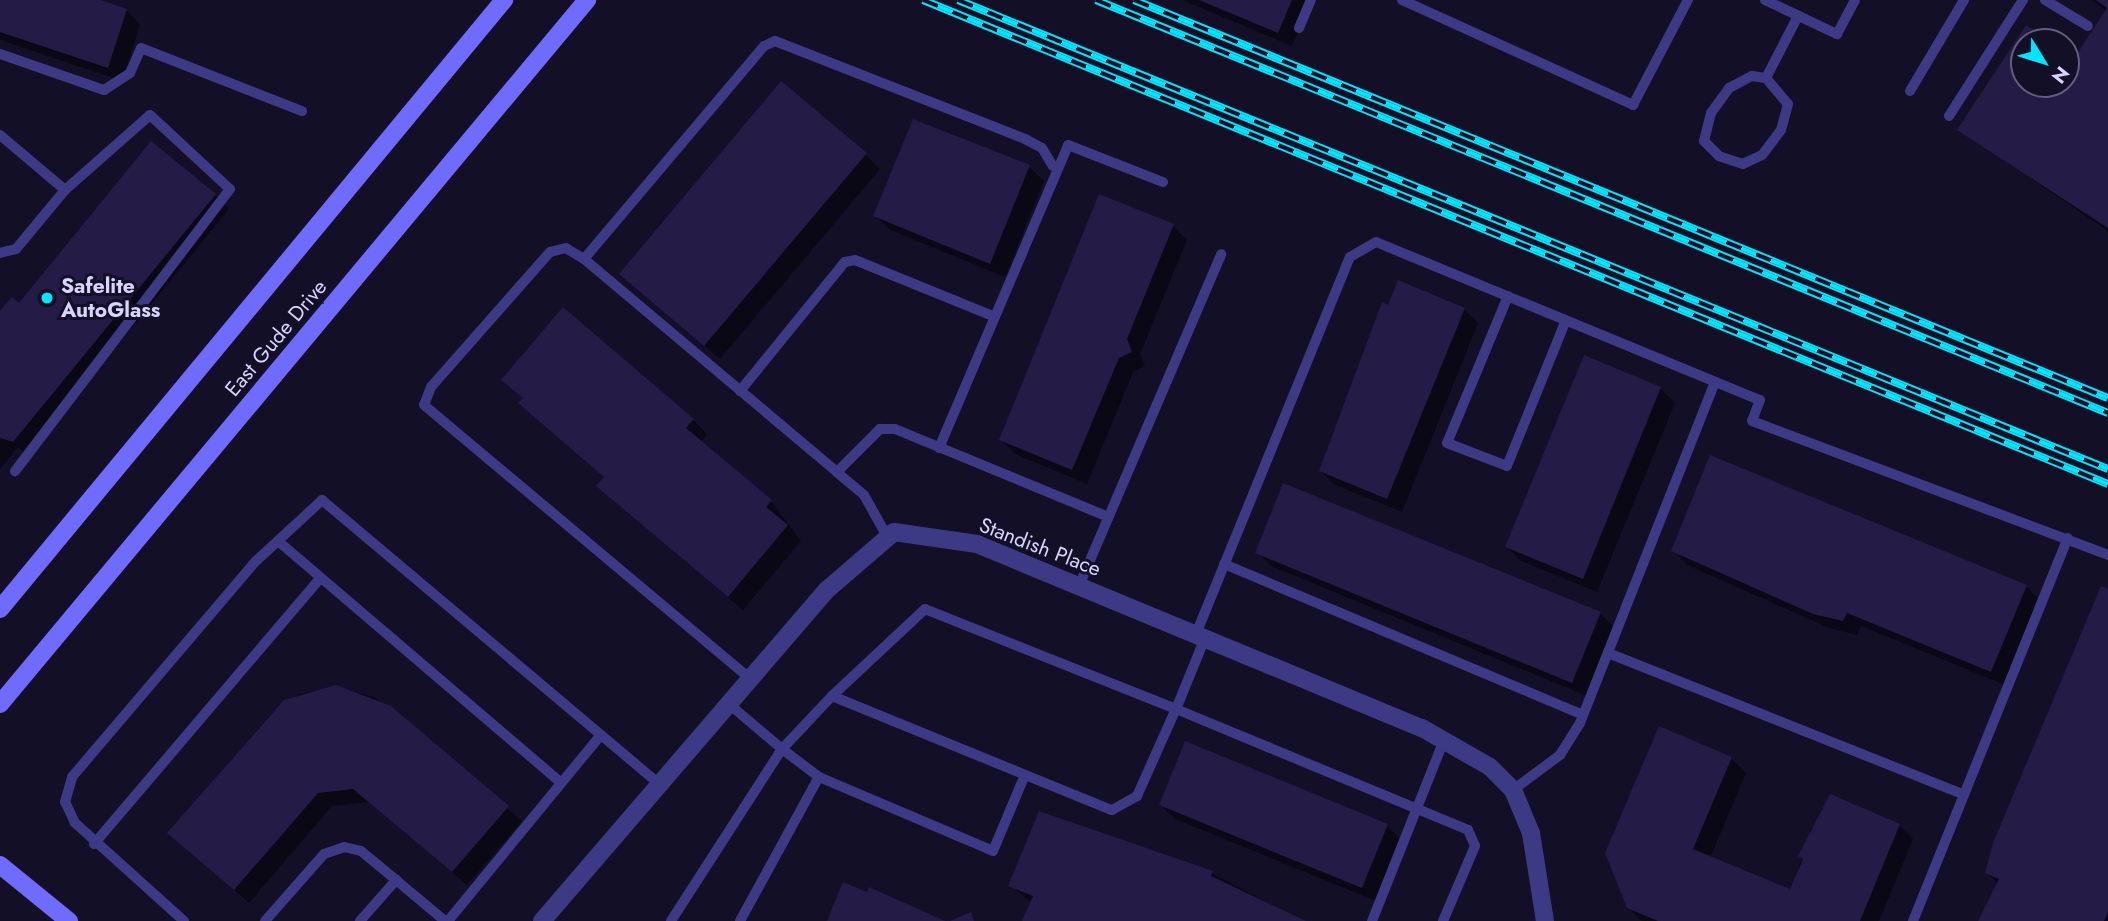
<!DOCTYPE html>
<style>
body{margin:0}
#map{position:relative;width:2108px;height:921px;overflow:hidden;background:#130f26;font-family:Jost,sans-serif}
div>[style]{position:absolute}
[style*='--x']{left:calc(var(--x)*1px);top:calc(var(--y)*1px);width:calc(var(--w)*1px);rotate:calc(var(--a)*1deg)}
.shadow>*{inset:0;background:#0007}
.building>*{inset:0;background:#241b47}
.lane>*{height:10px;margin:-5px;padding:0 5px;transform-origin:5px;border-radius:5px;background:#3d3a85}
.street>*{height:18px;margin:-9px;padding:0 9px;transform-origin:9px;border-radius:9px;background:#3d3a85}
.secondary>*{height:18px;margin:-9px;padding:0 9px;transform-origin:9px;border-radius:9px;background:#6f6bff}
.rail>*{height:8px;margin-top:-4px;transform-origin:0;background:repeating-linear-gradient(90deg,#130f26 0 16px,#00e5ff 0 32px);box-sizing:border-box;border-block:2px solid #00e5ff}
.dots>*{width:19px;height:19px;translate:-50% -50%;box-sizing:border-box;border:4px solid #130f26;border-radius:50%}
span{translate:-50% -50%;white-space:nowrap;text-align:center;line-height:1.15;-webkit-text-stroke:6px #130f26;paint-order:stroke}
.poi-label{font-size:21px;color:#d9d4ff;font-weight:700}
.left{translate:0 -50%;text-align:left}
.street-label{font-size:21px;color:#d9d4ff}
.north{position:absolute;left:2010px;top:28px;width:70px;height:70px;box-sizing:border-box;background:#130f26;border:2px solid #625e7d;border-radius:50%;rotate:128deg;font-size:19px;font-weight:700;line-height:28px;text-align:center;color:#d9d4ff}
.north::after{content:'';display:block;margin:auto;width:24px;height:32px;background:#00e5ff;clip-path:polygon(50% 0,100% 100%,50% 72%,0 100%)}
</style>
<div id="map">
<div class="shadow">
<div style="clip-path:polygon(0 0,95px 0,126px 10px,140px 25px,122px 81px,0 40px)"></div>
<div style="clip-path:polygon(1182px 0,1312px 0,1292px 46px)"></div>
<div style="clip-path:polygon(2091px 0,2108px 0,2108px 231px,1959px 130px,2026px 27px,2049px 42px,2024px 42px,2024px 84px,2066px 84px,2066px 53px,2076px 59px,2107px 11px)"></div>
<div style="clip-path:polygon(914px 121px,1029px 167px,1044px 181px,1005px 277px,890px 230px,875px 216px)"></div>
<div style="clip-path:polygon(865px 154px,880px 169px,720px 359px,621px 274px)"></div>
<div style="clip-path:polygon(215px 195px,229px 209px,28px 455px,18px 447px,0 469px,0 314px)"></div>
<div style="clip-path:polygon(1173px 226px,1187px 240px,1140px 354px,1145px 366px,1133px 372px,1087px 484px,1015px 454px,1001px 440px)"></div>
<div style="clip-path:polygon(1389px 307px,1464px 309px,1478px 323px,1402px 512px,1335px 485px,1321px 471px)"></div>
<div style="clip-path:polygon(563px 310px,693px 420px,707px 434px,701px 442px,771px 501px,801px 541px,743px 610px,613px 500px,606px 478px,518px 394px)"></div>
<div style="clip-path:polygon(1660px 388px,1675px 403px,1597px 592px,1521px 561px,1507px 547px)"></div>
<div style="clip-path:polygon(1673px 550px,2026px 586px,2040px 601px,2005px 685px,1861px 626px,1857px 635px,1829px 628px,1687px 565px)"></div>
<div style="clip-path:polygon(1257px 552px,1600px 613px,1615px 628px,1587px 696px,1271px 566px)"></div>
<div style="clip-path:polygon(2108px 591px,2108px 921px,1984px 921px,1999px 885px,1987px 872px)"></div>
<div style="clip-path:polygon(336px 687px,374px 697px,522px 821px,467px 885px,369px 802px,332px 806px,249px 903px,169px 833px,268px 717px,299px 694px)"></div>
<div style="clip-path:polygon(1731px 758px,1746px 773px,1710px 858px,1791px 892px,1811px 829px,1899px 825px,1913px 839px,1879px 921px,1642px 921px,1628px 907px)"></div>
<div style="clip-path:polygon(1161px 805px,1387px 826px,1401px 840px,1376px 901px,1175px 819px)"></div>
<div style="clip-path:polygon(1212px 873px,1302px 921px,1024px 921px,1032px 903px,1010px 885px)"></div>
</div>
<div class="building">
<div style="clip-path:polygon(0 0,101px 0,127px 9px,108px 68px,0 32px)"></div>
<div style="clip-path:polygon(1199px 0,1292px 0,1278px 33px)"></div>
<div style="clip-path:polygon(2096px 0,2108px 0,2108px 228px,1957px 130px,2026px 25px,2053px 42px,2024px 42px,2024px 84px,2066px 84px,2066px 51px,2075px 57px,2107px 8px)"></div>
<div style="clip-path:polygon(781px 81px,867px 153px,704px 346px,619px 274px)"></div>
<div style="clip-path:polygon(913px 119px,1030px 165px,990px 264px,873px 216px)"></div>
<div style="clip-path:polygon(151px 141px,216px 194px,13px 442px,0 438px,0 311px,12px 297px,19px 303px)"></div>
<div style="clip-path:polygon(1099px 194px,1174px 224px,1127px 339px,1132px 352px,1119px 358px,1072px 470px,999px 440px)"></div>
<div style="clip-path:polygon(1398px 280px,1465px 308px,1387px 499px,1319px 471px,1382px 302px,1388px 305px)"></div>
<div style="clip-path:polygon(563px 307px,694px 419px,686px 428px,772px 500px,766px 507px,788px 525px,728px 597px,596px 486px,604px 477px,518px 403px,523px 398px,501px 380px)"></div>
<div style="clip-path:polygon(1584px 355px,1661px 387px,1583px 579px,1505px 547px)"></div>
<div style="clip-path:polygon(1710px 455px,2027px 585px,1991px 672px,1847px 613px,1843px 621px,1813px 614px,1671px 551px)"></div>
<div style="clip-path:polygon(1283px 483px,1601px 612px,1572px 683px,1255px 553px)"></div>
<div style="clip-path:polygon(2101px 586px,2108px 589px,2108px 912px,2104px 921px,1978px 921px,1999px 879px,1985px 873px,1993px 843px)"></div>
<div style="clip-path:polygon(336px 685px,391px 706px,509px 806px,452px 872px,353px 789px,318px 793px,234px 890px,167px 833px,284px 700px)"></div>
<div style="clip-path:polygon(1659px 726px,1732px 757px,1693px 849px,1790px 889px,1803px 859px,1798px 856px,1830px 794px,1900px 824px,1860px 921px,1658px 921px,1627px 908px,1605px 853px)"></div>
<div style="clip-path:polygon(1185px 741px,1388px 824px,1362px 888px,1159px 805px)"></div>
<div style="clip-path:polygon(1039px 811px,1213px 871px,1211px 876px,1306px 921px,1022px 921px,1033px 896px,1008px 886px)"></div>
<div style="clip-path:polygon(843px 882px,867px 892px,869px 887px,945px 921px,827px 921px)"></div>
<div style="clip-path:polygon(971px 912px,974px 921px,950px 921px)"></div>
</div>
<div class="lane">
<div style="--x:1402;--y:0;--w:254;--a:24.4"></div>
<div style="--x:1633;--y:105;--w:119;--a:-62.4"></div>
<div style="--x:1765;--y:0;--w:80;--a:25.3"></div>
<div style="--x:1837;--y:34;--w:38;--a:-62"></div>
<div style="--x:2045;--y:0;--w:50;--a:31.2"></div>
<div style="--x:1299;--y:28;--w:30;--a:-67"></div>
<div style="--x:0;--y:54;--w:110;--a:19.1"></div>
<div style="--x:104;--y:90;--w:31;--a:-33"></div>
<div style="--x:130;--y:73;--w:27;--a:-66"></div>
<div style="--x:141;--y:48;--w:173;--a:21.4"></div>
<div style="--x:1766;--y:78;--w:34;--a:50"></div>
<div style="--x:1788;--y:104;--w:27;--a:105"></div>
<div style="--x:1781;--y:130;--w:31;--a:127"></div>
<div style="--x:1762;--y:155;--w:21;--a:155"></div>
<div style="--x:1743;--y:164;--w:25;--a:-162"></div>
<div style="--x:1719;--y:156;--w:21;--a:-135"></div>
<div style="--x:1704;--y:141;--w:29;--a:-76"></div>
<div style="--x:1711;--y:113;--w:31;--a:-54"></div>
<div style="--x:1729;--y:88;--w:26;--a:-28"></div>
<div style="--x:1752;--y:76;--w:14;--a:8"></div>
<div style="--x:1766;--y:78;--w:70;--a:-62.7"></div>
<div style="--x:1910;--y:91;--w:106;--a:-59.3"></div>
<div style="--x:1949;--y:116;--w:138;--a:-57.5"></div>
<div style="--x:0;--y:135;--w:85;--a:40.2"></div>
<div style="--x:0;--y:253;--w:16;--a:-14"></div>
<div style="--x:16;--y:249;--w:77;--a:-50.3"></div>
<div style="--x:65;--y:190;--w:113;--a:-41.4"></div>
<div style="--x:150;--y:115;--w:109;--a:42.8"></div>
<div style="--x:230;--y:189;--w:355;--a:127.3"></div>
<div style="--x:584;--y:259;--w:21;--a:-149"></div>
<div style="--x:566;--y:248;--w:16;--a:166"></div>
<div style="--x:550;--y:252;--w:180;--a:131.4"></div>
<div style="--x:431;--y:387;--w:19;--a:111"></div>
<div style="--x:424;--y:405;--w:427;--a:40"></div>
<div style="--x:1508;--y:296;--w:159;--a:112.5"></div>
<div style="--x:1447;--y:443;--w:64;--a:21"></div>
<div style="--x:1507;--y:466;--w:157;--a:-68"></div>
<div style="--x:740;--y:391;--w:166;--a:-50.9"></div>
<div style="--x:845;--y:262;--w:10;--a:-11"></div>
<div style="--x:855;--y:260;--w:149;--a:22.1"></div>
<div style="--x:939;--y:448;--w:329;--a:-66.9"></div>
<div style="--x:1068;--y:145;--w:102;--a:21.3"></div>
<div style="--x:837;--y:472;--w:331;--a:-139.9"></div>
<div style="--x:584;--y:259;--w:279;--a:-49.8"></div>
<div style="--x:764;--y:46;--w:12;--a:-24"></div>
<div style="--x:775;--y:41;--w:269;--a:21.4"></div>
<div style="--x:1025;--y:139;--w:19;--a:28"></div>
<div style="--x:1042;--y:148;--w:21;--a:59"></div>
<div style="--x:888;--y:538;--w:49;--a:-119.2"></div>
<div style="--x:864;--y:495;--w:35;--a:-140"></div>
<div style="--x:837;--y:472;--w:61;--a:-45"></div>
<div style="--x:880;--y:429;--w:15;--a:0"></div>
<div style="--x:895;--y:429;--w:231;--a:22.4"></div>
<div style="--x:278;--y:541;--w:372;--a:40.5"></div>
<div style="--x:1224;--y:564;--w:389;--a:22.8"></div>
<div style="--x:1079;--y:586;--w:361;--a:-66.8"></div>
<div style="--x:1196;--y:634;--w:407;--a:-67.8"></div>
<div style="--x:1350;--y:257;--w:30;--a:-30"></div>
<div style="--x:1376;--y:242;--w:415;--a:22.4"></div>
<div style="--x:1760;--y:400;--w:22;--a:111"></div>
<div style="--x:1752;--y:421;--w:380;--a:20.6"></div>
<div style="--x:1205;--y:638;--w:77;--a:112.2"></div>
<div style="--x:1176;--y:709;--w:316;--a:22.5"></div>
<div style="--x:1468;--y:830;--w:17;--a:66"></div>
<div style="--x:1475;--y:846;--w:82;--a:113.1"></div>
<div style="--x:1608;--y:653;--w:383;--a:21.7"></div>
<div style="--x:729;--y:704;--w:70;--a:40.3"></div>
<div style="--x:782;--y:749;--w:73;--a:-46.7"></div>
<div style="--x:832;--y:696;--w:302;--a:22.2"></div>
<div style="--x:1112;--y:810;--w:29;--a:-29"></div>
<div style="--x:1137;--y:796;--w:95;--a:-65.9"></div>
<div style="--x:1176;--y:709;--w:270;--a:-158.3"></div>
<div style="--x:925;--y:609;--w:127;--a:136.9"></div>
<div style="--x:1513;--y:790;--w:59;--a:-36.7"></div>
<div style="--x:1560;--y:755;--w:38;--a:-58"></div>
<div style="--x:1580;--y:723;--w:367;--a:-68.4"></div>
<div style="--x:94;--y:844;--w:349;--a:-49.6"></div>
<div style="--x:184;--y:921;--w:147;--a:-138"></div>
<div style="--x:75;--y:823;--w:23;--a:-115"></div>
<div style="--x:65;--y:802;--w:26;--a:-74"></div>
<div style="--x:72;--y:777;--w:284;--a:-49.6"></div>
<div style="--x:256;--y:561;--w:90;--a:-42.7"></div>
<div style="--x:322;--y:500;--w:442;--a:40.1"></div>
<div style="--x:265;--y:921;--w:89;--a:-48.6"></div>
<div style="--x:324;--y:854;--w:21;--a:-19"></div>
<div style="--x:344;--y:847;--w:17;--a:13"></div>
<div style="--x:361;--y:851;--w:45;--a:39.6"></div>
<div style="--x:360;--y:921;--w:55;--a:-48.7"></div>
<div style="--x:396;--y:880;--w:64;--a:39.9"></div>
<div style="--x:448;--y:921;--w:239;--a:-50.6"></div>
<div style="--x:671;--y:921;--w:205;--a:-57.2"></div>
<div style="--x:782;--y:749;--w:46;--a:37.1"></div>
<div style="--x:819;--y:777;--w:189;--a:23"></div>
<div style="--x:993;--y:851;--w:82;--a:-67.2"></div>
<div style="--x:740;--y:921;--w:164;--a:-61.3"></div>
<div style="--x:1372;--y:921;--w:195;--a:-68.3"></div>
<div style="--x:1913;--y:921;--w:413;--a:-68"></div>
</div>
<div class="street">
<div style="--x:542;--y:921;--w:438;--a:-49.3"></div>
<div style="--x:828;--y:589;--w:87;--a:-40.8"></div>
<div style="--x:894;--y:532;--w:84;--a:8.2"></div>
<div style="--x:977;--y:544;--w:482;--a:22.5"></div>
<div style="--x:1422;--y:728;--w:78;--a:29.8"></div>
<div style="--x:1490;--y:767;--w:33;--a:45"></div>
<div style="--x:1513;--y:790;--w:47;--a:67.3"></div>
<div style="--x:1531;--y:833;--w:89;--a:81"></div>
</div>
<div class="secondary">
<div style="--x:0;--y:609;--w:791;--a:-50.39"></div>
<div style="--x:0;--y:704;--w:917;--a:-50.18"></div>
<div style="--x:0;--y:865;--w:89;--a:39.1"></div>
</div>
<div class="rail">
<div style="--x:923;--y:0;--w:1280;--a:22.22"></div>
<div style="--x:958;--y:0;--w:1242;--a:22.19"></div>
<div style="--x:1096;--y:0;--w:1093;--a:22.2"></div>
<div style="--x:1134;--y:0;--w:1052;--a:22.23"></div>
</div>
<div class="dots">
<div style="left:47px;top:298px;background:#00e5ff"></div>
</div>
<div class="poi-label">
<span class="left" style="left:61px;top:298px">Safelite<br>AutoGlass</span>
</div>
<div class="street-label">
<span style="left:276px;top:338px;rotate:-50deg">East Gude Drive</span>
<span style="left:1040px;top:547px;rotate:21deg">Standish Place</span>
</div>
<div class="north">N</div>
</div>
